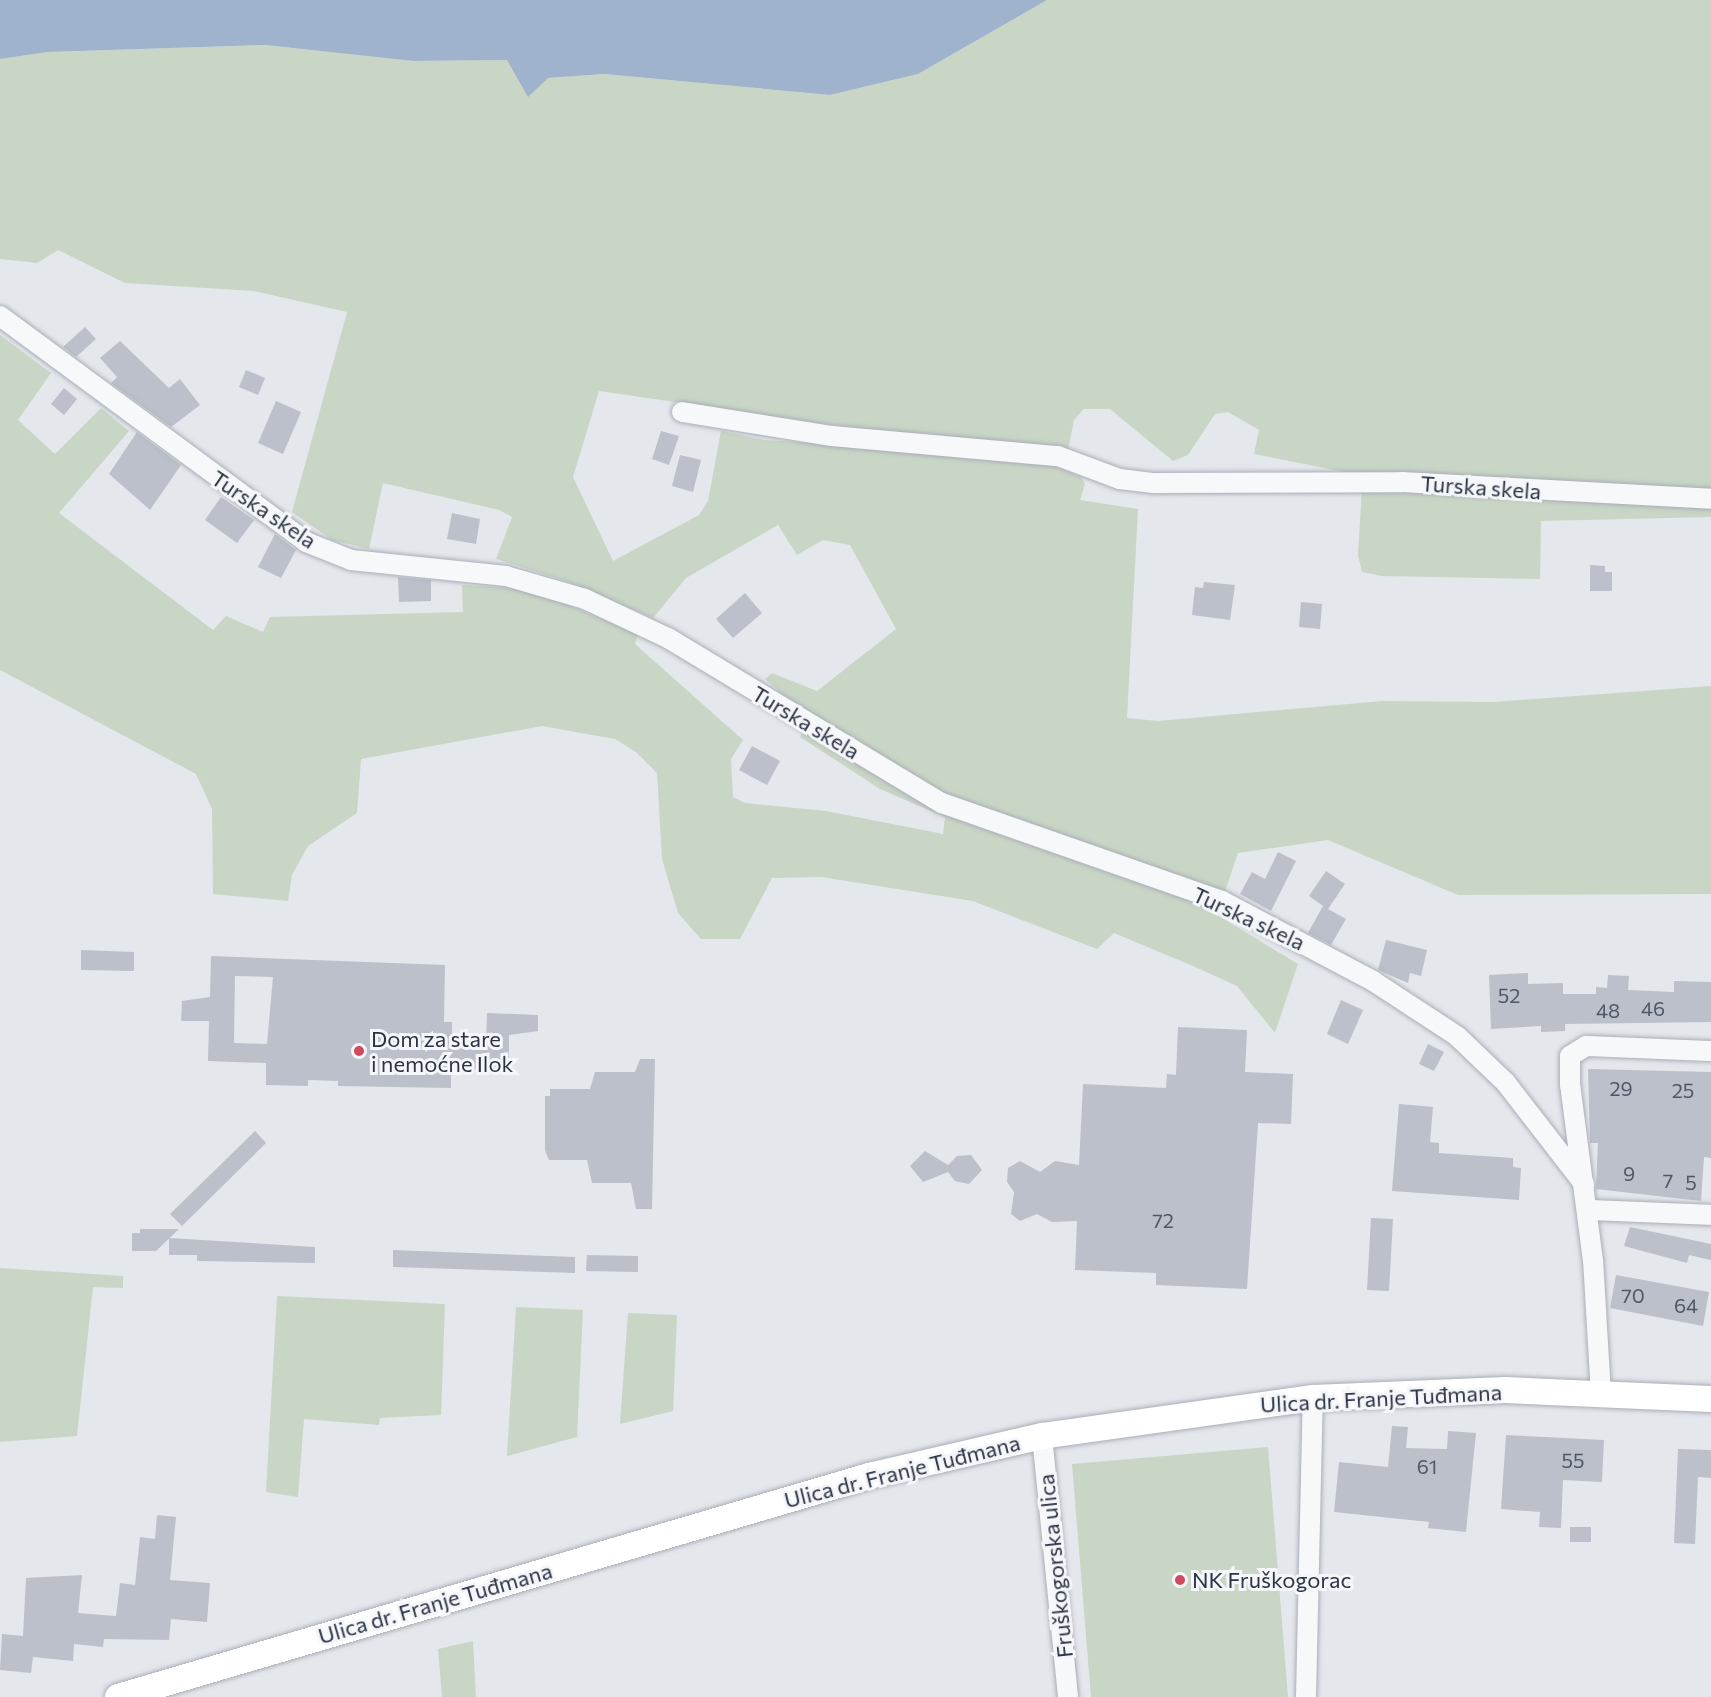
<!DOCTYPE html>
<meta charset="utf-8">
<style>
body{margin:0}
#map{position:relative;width:1711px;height:1697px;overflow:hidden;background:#e4e7ec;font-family:Commissioner,sans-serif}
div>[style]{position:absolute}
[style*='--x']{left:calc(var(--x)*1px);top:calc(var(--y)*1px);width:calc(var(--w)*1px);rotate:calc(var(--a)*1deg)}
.green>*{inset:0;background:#c9d6c5}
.water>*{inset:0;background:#9fb4cc}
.building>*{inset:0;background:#bbc0ca}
.roads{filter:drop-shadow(0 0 2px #a9aeb7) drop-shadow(0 0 2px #a9aeb7)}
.minor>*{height:20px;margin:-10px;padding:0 10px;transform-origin:10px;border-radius:10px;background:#f7f8fa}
.major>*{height:26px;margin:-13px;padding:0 13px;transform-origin:13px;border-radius:13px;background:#fff}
.dots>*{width:16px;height:16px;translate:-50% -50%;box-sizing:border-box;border:3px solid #f4f6f9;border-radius:50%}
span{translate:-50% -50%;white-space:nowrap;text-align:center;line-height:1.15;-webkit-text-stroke:6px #f4f6f9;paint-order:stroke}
.number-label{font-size:20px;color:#4f5766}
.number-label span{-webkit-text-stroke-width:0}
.street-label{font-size:22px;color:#2b3445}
.poi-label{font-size:22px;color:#2b3445}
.left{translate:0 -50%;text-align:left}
</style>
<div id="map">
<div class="green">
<div style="clip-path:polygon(evenodd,1047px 0,1711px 0,1711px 517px,1541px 521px,1540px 579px,1382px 576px,1362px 572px,1358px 555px,1362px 487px,1350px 473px,1254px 454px,1259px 430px,1228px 412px,1215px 414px,1188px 455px,1173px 461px,1110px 409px,1084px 409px,1074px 420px,1064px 470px,1081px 477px,1085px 484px,1080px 500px,1138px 509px,1127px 718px,1158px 721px,1382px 701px,1493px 702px,1711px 686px,1711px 894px,1458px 895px,1328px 840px,1238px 853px,1217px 915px,1298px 964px,1275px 1033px,1237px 986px,1193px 966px,1114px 933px,1097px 949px,973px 901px,821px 877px,772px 878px,740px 939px,701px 939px,678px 913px,662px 859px,657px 773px,636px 752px,615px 739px,542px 726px,361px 759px,357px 813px,308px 846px,292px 875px,288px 901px,213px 894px,212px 809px,196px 774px,0 670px,0 335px,51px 373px,18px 420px,55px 454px,101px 408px,129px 431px,59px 513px,213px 630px,226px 616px,263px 632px,270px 617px,463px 612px,462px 585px,530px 589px,638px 634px,635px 644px,743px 740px,731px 759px,733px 797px,745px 803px,826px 811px,943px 834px,945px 817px,880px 789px,800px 737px,811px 718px,765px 679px,772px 673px,817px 691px,896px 629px,850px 545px,823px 540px,797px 555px,778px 525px,686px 578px,653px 618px,566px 581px,496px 559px,512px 517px,499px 510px,383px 483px,369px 549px,332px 540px,292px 512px,347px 312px,254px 291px,125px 283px,58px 250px,37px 263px,0 259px,0 59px,48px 52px,265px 45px,413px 61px,507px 60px,548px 78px,604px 74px,830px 95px,918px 74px,1047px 0,599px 391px,859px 429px,869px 447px,765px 440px,721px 431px,708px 501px,699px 515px,613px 561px,573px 477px,599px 391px)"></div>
<div style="clip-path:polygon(0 1268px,123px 1276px,123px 1288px,93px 1287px,77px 1436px,0 1442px)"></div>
<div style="clip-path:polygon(277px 1296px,445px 1304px,441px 1415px,380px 1418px,379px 1425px,304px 1419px,298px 1497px,266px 1492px)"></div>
<div style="clip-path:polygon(516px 1307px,583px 1310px,577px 1437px,507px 1456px)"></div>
<div style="clip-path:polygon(628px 1313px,677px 1315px,673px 1411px,620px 1424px)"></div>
<div style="clip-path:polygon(1268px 1447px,1288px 1697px,1091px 1697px,1072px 1464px)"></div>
<div style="clip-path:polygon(473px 1641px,476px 1697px,442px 1697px,438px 1649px)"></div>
</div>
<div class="water">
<div style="clip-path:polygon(0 0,1047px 0,918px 74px,830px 95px,604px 74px,548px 78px,528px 97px,507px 60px,413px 61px,265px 45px,48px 52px,0 59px)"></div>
</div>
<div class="building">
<div style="clip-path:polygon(85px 327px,96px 339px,76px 357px,63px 347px)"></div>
<div style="clip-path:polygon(120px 341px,169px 388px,180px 379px,200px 405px,171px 427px,111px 383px,117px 377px,100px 358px)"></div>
<div style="clip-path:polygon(246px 370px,265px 378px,258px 395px,239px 387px)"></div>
<div style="clip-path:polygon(64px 388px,77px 399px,64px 415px,51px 404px)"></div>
<div style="clip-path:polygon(276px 401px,301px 412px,283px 454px,258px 443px)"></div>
<div style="clip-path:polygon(661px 431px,679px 436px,669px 465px,652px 459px)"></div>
<div style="clip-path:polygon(137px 432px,181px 465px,150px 510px,109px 474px)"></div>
<div style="clip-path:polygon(680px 455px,701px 460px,693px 492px,672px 486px)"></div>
<div style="clip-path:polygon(221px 497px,254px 520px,237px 543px,205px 520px)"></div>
<div style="clip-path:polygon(452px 513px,480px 519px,476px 544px,447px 539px)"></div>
<div style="clip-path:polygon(275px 534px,296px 550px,281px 578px,258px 567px)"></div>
<div style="clip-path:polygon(1590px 565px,1605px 566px,1605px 572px,1612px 572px,1612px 591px,1590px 591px)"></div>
<div style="clip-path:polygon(398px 577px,431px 580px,431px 601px,399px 602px)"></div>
<div style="clip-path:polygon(1204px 582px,1235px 585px,1230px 620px,1192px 615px,1195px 587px,1203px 588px)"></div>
<div style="clip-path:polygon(745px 593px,762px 613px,733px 638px,716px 619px)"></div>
<div style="clip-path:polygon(1301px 602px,1322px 604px,1320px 629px,1299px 627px)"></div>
<div style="clip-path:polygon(752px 746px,780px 761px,767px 785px,739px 770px)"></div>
<div style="clip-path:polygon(1278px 852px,1296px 861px,1271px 911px,1240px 894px,1252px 872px,1265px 879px)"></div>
<div style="clip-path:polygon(1326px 871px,1345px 884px,1328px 909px,1346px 919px,1331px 945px,1308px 933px,1323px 906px,1326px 908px,1309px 896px)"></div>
<div style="clip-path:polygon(1386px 940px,1427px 950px,1421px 976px,1410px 973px,1408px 983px,1378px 970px)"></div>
<div style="clip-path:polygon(81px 950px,134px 952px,134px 971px,81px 970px)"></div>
<div style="clip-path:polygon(evenodd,211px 956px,445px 965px,444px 1022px,452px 1022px,452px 1046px,486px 1046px,487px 1013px,538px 1015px,538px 1031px,509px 1035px,509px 1070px,451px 1069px,451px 1088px,338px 1086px,338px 1081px,308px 1080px,308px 1086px,266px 1085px,266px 1063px,208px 1061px,209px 1021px,181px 1021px,182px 1001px,210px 997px,211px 956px,235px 976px,273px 977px,267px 1044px,234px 1043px,235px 976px)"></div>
<div style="clip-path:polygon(1528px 973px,1528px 984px,1563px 983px,1563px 994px,1596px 994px,1596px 987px,1607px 988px,1608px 975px,1629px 976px,1628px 990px,1674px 992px,1674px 981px,1711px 982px,1711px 1022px,1565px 1024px,1565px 1031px,1541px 1032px,1541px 1026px,1491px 1029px,1489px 975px)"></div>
<div style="clip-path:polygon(1341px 1000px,1363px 1010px,1348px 1044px,1327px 1034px)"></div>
<div style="clip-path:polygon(1178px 1027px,1247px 1030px,1245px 1072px,1293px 1074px,1291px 1124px,1258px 1123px,1247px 1289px,1156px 1285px,1156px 1273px,1075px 1270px,1077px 1221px,1052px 1222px,1037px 1214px,1020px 1221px,1011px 1214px,1014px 1192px,1007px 1182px,1008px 1168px,1020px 1161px,1040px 1172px,1055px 1161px,1079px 1165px,1083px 1084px,1166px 1088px,1167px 1074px,1176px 1075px)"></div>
<div style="clip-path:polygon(1428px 1044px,1444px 1052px,1434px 1071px,1419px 1064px)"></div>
<div style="clip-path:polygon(640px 1059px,655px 1059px,652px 1209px,636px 1209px,631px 1183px,592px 1183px,587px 1160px,549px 1160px,545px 1150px,545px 1096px,550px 1096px,550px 1089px,590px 1089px,595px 1072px,635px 1072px)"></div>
<div style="clip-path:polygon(1588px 1069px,1711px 1072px,1711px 1158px,1704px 1157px,1701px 1201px,1596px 1189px,1598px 1143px,1590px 1143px)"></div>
<div style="clip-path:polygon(1399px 1104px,1433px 1107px,1430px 1142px,1439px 1143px,1439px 1153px,1513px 1158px,1513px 1167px,1521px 1168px,1519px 1200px,1392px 1191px)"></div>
<div style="clip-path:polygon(255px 1131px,266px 1143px,182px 1226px,170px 1214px)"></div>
<div style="clip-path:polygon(925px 1151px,948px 1165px,957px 1156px,971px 1155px,982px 1170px,969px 1184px,955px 1181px,948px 1172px,923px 1182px,910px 1166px)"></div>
<div style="clip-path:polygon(1371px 1218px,1393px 1219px,1389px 1291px,1367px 1290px)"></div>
<div style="clip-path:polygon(1630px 1227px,1711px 1244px,1711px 1260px,1689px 1255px,1687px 1263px,1624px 1246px)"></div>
<div style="clip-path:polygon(140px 1229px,179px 1229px,156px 1251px,132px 1251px,132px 1233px,140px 1233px)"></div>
<div style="clip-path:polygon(169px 1238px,315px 1247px,315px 1263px,197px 1261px,197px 1255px,169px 1255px)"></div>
<div style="clip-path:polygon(393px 1250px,575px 1257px,575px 1273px,393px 1267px)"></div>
<div style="clip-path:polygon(587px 1255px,638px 1256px,638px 1272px,586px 1271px)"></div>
<div style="clip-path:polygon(1616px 1275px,1709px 1292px,1703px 1326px,1610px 1308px)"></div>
<div style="clip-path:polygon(1392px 1426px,1408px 1427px,1406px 1448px,1447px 1449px,1448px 1431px,1476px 1433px,1466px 1532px,1428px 1528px,1429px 1522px,1334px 1512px,1339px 1462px,1388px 1467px)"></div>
<div style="clip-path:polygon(1506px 1435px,1604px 1440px,1602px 1482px,1563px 1480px,1561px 1528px,1539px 1527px,1540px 1512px,1501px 1509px)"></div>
<div style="clip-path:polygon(1678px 1449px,1711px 1450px,1711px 1478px,1698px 1477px,1695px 1544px,1674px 1543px)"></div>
<div style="clip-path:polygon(157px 1515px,176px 1517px,170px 1580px,210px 1583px,207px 1622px,171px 1619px,169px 1640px,104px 1639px,103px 1647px,74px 1644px,73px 1661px,33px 1657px,31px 1673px,0 1670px,2px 1634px,23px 1636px,26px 1578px,82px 1575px,78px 1613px,116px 1616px,120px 1583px,135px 1585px,140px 1537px,155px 1539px)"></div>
<div style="clip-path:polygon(1570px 1527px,1591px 1527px,1591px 1542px,1570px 1542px)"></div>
</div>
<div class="roads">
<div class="minor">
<div style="--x:0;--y:316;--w:380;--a:36.4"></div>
<div style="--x:306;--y:542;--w:48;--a:21.8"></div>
<div style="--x:351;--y:560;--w:156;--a:5.9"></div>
<div style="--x:506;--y:576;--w:82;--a:16.2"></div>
<div style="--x:585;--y:599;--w:92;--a:25.2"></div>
<div style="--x:668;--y:638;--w:320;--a:31.1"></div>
<div style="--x:942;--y:803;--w:297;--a:19.3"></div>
<div style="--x:1222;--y:901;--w:171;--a:27.9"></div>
<div style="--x:1373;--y:981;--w:100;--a:33.2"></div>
<div style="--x:1457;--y:1036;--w:68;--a:43.8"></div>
<div style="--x:1506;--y:1083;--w:128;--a:52.3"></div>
<div style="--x:682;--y:412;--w:152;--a:9.1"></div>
<div style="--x:832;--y:436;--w:227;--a:5.1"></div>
<div style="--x:1058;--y:456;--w:66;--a:20.4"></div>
<div style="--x:1120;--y:479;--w:32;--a:7"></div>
<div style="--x:1152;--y:483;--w:250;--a:-0.2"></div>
<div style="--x:1402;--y:482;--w:309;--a:3.1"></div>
<div style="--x:1588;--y:1210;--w:123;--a:2.3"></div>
<div style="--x:1601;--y:1394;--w:133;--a:-93.4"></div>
<div style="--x:1593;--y:1261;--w:177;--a:-97.4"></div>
<div style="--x:1570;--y:1085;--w:29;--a:-90"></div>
<div style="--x:1570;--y:1056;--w:19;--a:-32"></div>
<div style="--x:1586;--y:1046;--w:125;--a:2.3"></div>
<div style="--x:1042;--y:1436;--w:262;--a:84.3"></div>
<div style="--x:1306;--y:1697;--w:299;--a:-88.7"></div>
</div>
<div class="major">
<div style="--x:118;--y:1697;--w:783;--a:-16.4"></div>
<div style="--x:869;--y:1476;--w:178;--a:-13"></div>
<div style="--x:1042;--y:1436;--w:274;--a:-8"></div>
<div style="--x:1313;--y:1398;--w:192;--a:-2.4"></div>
<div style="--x:1505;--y:1390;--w:206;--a:2.5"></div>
</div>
</div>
<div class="dots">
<div style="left:359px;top:1051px;background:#d1495b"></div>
<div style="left:1180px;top:1580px;background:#d1495b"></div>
</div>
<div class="number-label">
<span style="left:1509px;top:995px">52</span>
<span style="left:1653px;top:1008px">46</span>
<span style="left:1608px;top:1010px">48</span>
<span style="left:1621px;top:1088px">29</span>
<span style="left:1683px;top:1090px">25</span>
<span style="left:1629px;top:1173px">9</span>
<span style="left:1668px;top:1180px">7</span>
<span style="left:1691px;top:1182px">5</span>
<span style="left:1163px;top:1220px">72</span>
<span style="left:1633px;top:1295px">70</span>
<span style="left:1686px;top:1305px">64</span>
<span style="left:1573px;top:1460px">55</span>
<span style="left:1427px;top:1466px">61</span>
</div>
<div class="street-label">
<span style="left:1481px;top:487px;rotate:4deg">Turska skela</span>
<span style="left:264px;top:509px;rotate:34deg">Turska skela</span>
<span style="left:806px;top:722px;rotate:31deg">Turska skela</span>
<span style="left:1249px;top:918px;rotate:25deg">Turska skela</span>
<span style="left:1381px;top:1398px;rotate:-3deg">Ulica dr. Franje Tuđmana</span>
<span style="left:902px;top:1471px;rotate:-14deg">Ulica dr. Franje Tuđmana</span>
<span style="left:1055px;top:1566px;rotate:-96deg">Fruškogorska ulica</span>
<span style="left:435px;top:1603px;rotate:-16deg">Ulica dr. Franje Tuđmana</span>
</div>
<div class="poi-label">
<span class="left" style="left:371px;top:1051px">Dom za stare<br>i nemoćne Ilok</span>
<span class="left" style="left:1192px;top:1580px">NK Fruškogorac</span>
</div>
</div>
